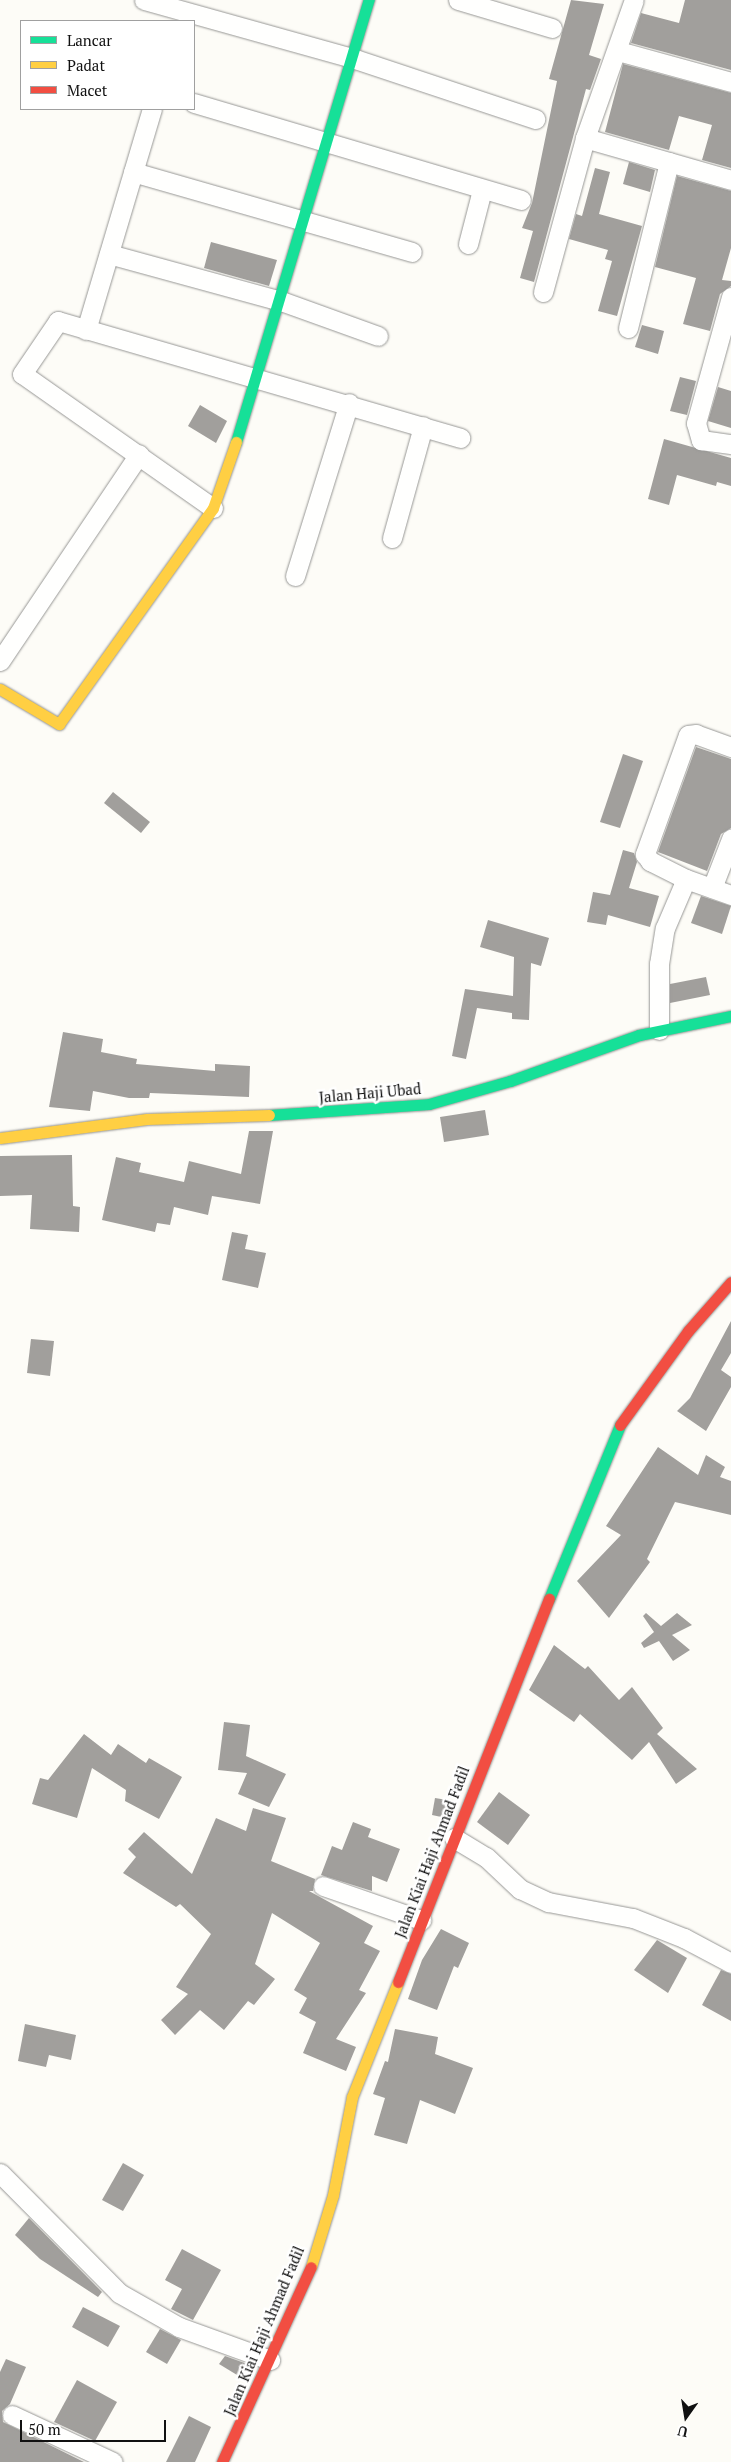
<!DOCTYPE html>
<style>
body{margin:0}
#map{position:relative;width:731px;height:2462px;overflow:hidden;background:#fdfcf7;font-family:"PT Serif",serif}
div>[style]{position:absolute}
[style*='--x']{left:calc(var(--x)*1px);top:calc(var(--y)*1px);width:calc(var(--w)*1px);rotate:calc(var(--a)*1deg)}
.building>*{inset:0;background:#a19f9c}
.roads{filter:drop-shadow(0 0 1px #979795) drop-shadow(0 0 1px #979795)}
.street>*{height:19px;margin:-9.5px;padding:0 9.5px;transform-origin:9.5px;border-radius:9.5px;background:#fffffe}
.fast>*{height:11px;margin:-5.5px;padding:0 5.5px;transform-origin:5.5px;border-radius:5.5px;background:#16e098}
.slow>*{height:11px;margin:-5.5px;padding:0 5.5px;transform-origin:5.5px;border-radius:5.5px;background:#ffcf43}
.jam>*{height:11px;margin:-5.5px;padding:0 5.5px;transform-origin:5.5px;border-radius:5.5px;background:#f24e42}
span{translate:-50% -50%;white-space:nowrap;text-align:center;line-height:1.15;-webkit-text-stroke:5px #fff;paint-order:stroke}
.street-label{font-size:15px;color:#111}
.legend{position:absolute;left:20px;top:20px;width:175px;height:90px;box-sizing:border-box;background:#fff;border:1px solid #a0a0a0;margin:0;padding:6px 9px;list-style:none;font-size:15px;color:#111}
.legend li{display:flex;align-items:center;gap:10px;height:25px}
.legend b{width:25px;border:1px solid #a0a0a0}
.north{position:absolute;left:661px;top:2392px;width:50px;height:50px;-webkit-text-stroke:4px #fff;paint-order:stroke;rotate:193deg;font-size:14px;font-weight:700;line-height:20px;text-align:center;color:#111}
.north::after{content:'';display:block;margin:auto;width:18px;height:22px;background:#111;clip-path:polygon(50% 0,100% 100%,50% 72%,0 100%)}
.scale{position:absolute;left:20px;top:2420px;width:146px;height:22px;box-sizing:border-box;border:2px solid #111;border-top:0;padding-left:6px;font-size:15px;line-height:18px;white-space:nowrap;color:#111;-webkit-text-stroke:4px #fff;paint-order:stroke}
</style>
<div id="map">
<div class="building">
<div style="clip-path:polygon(571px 0,604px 4px,589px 55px,601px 59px,590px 90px,586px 89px,534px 282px,520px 278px,533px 231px,522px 228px,532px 203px,557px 81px,549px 79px)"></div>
<div style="clip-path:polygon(685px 0,731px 0,731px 70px,631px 43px,641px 13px,679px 23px)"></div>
<div style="clip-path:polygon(623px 64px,731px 93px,731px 168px,702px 160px,712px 125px,679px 116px,669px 150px,605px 132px)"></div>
<div style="clip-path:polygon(629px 162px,655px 170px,650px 192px,623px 184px)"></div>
<div style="clip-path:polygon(595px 168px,610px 172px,599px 214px,642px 226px,617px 316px,598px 311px,612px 261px,605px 259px,608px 250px,569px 239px,576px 214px,582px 216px)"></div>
<div style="clip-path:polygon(677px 176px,731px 191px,731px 248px,722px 280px,731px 281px,731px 286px,720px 294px,710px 331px,683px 324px,696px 278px,655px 267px)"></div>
<div style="clip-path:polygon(211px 242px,277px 260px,269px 286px,204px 268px)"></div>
<div style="clip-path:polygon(642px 325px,664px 331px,658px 354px,635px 347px)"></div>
<div style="clip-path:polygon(680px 377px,696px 381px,687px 415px,670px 411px)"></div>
<div style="clip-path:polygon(718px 387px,731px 391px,731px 428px,708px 421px)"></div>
<div style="clip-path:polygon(200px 405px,227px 421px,216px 443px,188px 426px)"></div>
<div style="clip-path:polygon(664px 439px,731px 458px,731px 486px,717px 482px,716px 486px,677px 475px,669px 505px,648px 499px)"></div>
<div style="clip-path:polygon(696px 747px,731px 759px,731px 828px,721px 834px,707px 871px,658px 852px)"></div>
<div style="clip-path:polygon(623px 754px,643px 761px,620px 828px,600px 822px)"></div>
<div style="clip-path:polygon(113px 792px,150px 822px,141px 833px,104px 803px)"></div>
<div style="clip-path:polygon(623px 850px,634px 853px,637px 862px,629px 888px,659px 896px,650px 927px,608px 915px,606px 925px,587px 922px,593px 892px,610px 895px)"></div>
<div style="clip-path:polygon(701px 896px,731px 906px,722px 934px,691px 923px)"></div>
<div style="clip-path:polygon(488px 920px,549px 938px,541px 966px,531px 963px,529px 1020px,512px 1019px,512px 1013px,477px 1008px,466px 1059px,452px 1056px,465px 989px,513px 996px,514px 957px,480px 947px)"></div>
<div style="clip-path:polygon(706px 977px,710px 995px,670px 1003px,670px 984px)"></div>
<div style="clip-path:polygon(63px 1032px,103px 1039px,101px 1052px,137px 1059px,136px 1064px,215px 1071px,215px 1064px,250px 1066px,249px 1097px,150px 1093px,149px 1098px,129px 1098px,93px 1091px,90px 1111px,49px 1107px)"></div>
<div style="clip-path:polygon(485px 1110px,489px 1135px,444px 1142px,440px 1117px)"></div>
<div style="clip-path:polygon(249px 1131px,273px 1131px,260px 1204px,212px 1196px,208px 1215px,174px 1207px,170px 1225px,157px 1223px,155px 1232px,102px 1220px,116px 1157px,141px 1163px,139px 1172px,184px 1182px,189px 1161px,241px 1174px)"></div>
<div style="clip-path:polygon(72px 1155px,73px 1206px,80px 1207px,79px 1232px,30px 1229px,32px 1195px,0 1196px,0 1156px)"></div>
<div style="clip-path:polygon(232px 1232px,248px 1235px,245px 1249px,266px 1253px,258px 1288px,222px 1280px)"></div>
<div style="clip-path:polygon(731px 1321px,731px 1353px,721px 1370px,731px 1377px,731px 1387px,706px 1431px,677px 1411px,690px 1398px)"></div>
<div style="clip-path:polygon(31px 1339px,54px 1341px,50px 1376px,27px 1373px)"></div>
<div style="clip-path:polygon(658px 1447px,698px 1475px,706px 1455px,725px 1467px,720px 1477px,731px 1481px,731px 1515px,675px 1502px,647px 1559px,650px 1562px,609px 1618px,577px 1581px,621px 1535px,606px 1526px)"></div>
<div style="clip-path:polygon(646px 1613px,661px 1626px,677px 1613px,692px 1625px,672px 1635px,690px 1650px,673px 1661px,659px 1641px,644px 1648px,641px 1643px,654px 1632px,643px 1616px)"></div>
<div style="clip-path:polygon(554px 1645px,585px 1669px,588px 1666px,619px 1700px,632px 1687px,663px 1728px,657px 1734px,697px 1769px,676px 1784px,649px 1742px,632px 1760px,580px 1714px,574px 1722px,529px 1690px)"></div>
<div style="clip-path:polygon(224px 1722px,250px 1725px,246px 1756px,286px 1774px,269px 1807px,238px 1794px,247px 1773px,218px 1770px)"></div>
<div style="clip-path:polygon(84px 1734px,111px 1755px,118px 1744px,146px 1763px,149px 1758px,182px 1777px,159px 1819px,125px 1801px,126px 1790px,92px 1768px,77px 1818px,32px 1804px,40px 1778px,48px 1780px)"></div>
<div style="clip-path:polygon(499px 1792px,530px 1815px,508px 1845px,477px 1822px)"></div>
<div style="clip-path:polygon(435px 1798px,453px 1801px,446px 1818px,432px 1815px)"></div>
<div style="clip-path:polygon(253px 1808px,286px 1818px,271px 1861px,315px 1879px,313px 1891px,309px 1891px,373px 1926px,364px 1943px,380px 1951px,359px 1990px,366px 1993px,336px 2039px,356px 2047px,346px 2071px,303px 2053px,316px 2022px,299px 2013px,307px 1998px,294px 1990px,320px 1943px,272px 1913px,255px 1964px,275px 1979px,254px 2005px,248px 2001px,224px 2030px,200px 2010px,175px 2035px,161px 2020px,188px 1994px,176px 1987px,211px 1934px,180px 1904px,176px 1907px,123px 1873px,136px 1857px,128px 1849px,144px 1832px,192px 1874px,216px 1818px,246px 1831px)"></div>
<div style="clip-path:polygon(353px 1822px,371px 1829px,368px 1837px,400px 1849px,387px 1882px,372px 1876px,372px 1891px,321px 1875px,332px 1846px,342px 1850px)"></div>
<div style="clip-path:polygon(441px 1929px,469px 1943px,458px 1968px,454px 1966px,437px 2010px,408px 1999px,422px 1960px)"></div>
<div style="clip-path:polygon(657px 1940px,687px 1958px,668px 1993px,634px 1970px)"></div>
<div style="clip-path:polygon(721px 1970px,731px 1974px,731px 2021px,702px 2005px)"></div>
<div style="clip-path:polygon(25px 2024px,76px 2035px,71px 2060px,49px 2055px,46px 2067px,18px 2061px)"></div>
<div style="clip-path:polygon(395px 2029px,438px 2037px,435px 2054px,473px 2068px,455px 2114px,420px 2100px,407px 2144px,374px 2135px,385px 2098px,373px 2094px,385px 2061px,388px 2062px)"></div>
<div style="clip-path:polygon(123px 2163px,144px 2175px,123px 2211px,102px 2200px)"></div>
<div style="clip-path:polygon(29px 2218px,102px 2292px,98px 2297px,40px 2259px,15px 2235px)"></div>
<div style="clip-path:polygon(182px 2249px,221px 2270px,193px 2320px,171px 2309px,182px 2289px,165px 2280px)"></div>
<div style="clip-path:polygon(83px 2307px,120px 2326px,108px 2347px,72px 2327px)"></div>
<div style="clip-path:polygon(160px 2329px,181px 2340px,167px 2364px,146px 2352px)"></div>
<div style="clip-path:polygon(225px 2356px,250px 2365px,242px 2378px,219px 2364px)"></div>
<div style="clip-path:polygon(6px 2359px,26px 2367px,10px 2404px,2px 2411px,3px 2422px,84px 2462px,0 2462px,0 2372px)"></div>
<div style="clip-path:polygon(77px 2380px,117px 2402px,95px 2441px,54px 2422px)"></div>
<div style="clip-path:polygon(189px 2416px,211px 2427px,195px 2462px,166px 2462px)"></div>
</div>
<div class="roads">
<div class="street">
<div style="--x:144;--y:0;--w:219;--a:15.6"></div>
<div style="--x:355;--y:59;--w:190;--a:18.4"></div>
<div style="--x:458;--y:0;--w:98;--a:16.6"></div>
<div style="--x:618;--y:51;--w:117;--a:15.3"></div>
<div style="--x:194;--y:103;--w:341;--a:16.5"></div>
<div style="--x:585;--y:138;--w:152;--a:16"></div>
<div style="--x:133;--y:172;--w:290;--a:16"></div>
<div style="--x:468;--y:244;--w:56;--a:-75.5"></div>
<div style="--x:109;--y:254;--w:178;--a:15.3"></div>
<div style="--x:281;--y:301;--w:103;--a:19.8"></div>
<div style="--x:543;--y:292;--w:160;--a:-74.7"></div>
<div style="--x:585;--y:138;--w:146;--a:-70.5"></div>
<div style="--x:731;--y:297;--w:131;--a:105.5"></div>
<div style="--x:696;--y:423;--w:18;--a:74"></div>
<div style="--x:701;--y:440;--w:30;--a:8"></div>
<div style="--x:628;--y:328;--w:171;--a:-76.1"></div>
<div style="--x:86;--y:330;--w:231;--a:-73.4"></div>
<div style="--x:213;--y:508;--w:233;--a:-144.9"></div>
<div style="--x:22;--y:374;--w:64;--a:-55.8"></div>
<div style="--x:58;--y:321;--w:419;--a:16.2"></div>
<div style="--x:392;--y:538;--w:116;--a:-74.5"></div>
<div style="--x:295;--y:576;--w:181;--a:-72.7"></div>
<div style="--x:0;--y:661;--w:249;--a:-56.1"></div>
<div style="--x:731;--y:747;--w:37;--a:-160"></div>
<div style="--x:696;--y:734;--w:8;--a:173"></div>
<div style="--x:688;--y:735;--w:127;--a:109.9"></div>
<div style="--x:645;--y:854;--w:9;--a:54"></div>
<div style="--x:650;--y:861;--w:40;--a:26.6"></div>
<div style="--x:686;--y:879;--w:48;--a:19.6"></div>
<div style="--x:712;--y:888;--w:53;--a:-68.8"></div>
<div style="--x:659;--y:1030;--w:66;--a:-90"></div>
<div style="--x:659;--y:964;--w:36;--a:-81"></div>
<div style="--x:665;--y:928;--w:53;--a:-66.8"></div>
<div style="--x:454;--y:1838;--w:37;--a:31"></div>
<div style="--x:486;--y:1857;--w:47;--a:43.3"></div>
<div style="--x:520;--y:1889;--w:31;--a:25"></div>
<div style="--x:548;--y:1902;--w:86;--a:10.7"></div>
<div style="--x:633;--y:1918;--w:55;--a:21.4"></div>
<div style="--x:684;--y:1938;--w:53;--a:28"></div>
<div style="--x:323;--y:1886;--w:104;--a:19.1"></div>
<div style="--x:0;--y:2173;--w:169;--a:45.2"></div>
<div style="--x:119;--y:2293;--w:69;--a:29.5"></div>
<div style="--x:179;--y:2327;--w:97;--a:19.9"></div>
<div style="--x:12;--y:2415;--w:111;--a:25"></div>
</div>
<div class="fast">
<div style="--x:236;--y:442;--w:462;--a:-73.3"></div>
<div style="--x:269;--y:1115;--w:160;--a:-3.9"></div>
<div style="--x:429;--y:1104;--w:84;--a:-15.9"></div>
<div style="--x:510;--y:1081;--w:137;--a:-19.6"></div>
<div style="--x:639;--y:1035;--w:94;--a:-11.7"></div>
<div style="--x:549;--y:1599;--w:188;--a:-67.8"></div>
</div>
<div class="slow">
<div style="--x:0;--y:689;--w:69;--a:30.7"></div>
<div style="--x:59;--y:724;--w:265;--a:-54.5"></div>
<div style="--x:213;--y:508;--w:70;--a:-70.8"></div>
<div style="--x:0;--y:1138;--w:148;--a:-7.4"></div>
<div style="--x:147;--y:1119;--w:122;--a:-1.9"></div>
<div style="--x:311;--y:2267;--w:75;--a:-73"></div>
<div style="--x:333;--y:2195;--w:100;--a:-79"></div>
<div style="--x:352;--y:2097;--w:124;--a:-68.2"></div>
</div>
<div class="jam">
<div style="--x:620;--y:1425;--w:116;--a:-54.1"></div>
<div style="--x:688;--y:1331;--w:65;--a:-48.7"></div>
<div style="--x:398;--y:1982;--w:412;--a:-68.5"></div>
<div style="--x:222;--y:2462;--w:214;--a:-65.5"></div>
</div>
</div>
<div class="street-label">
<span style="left:370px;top:1093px;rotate:-5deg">Jalan Haji Ubad</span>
<span style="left:432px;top:1852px;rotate:-69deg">Jalan Kiai Haji Ahmad Fadil</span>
<span style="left:264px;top:2331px;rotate:-67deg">Jalan Kiai Haji Ahmad Fadil</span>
</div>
<ul class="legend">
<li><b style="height:6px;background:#16e098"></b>Lancar</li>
<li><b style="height:6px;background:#ffcf43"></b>Padat</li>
<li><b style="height:6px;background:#f24e42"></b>Macet</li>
</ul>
<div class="north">U</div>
<div class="scale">50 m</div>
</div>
